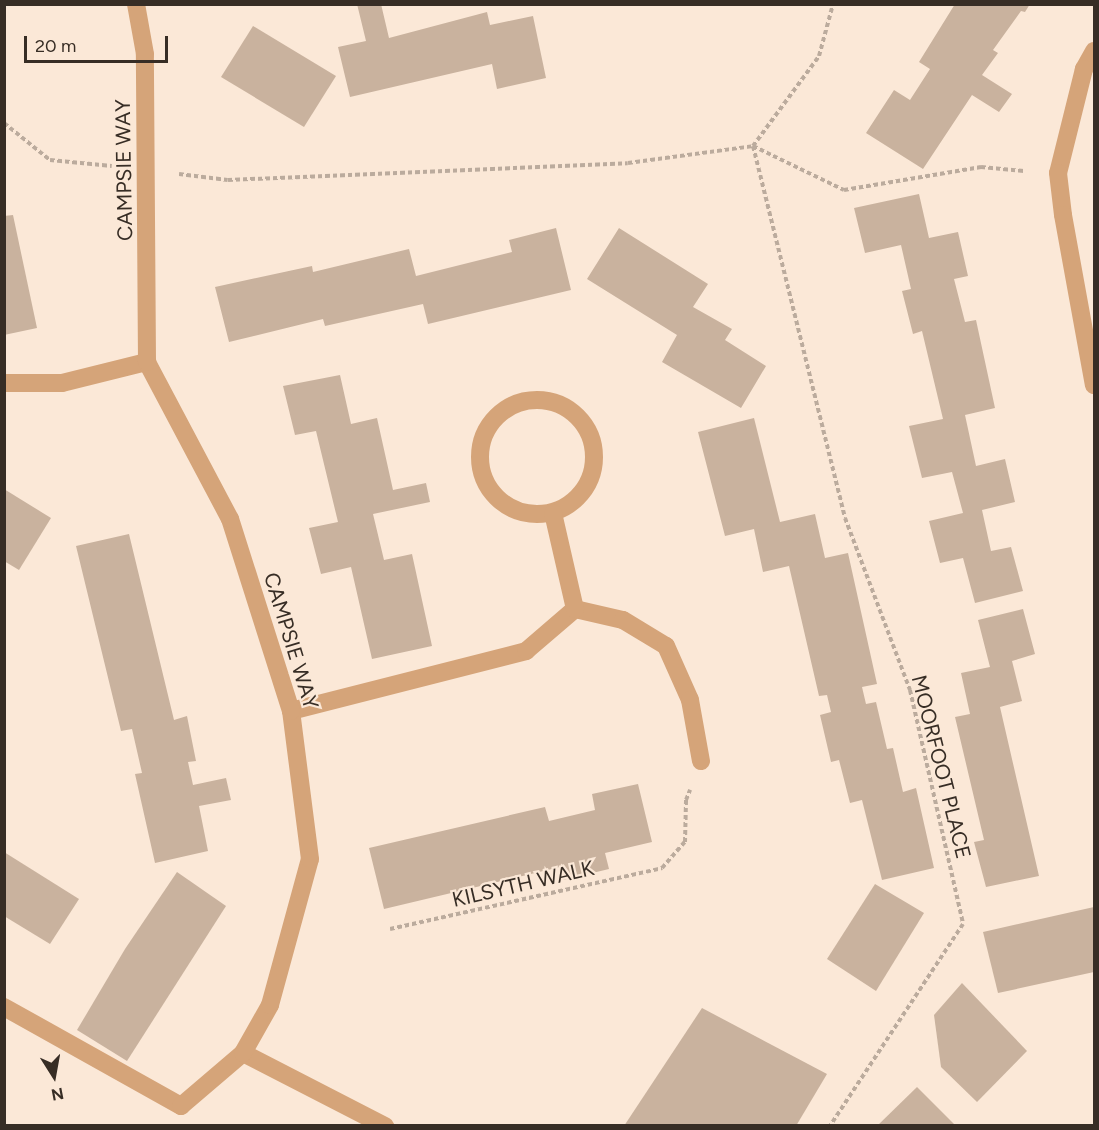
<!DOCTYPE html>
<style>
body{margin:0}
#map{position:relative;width:1099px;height:1130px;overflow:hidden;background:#fbe8d7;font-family:Figtree,sans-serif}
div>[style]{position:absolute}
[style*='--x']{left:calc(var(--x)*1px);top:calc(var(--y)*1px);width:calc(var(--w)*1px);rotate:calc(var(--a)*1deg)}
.building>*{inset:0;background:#c9b29e}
.path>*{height:4px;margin-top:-2px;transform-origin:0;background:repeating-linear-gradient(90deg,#bbab9d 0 4.5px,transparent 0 7.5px)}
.service>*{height:18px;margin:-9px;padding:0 9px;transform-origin:9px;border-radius:9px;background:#d5a479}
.minor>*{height:18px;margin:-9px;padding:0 9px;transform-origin:9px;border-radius:9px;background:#d5a479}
.minor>.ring{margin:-9px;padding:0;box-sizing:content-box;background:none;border:18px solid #d5a479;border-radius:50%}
span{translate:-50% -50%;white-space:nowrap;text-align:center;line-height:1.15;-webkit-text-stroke:4.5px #fbe8d7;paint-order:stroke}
.street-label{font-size:21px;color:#372d25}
.frame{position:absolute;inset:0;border:6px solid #372d25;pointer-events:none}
.north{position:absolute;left:24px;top:1046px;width:60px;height:60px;-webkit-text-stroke:4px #fbe8d7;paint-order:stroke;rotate:169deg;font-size:16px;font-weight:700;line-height:24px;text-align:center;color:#372d25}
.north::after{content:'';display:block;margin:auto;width:21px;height:27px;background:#372d25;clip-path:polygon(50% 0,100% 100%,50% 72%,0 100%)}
.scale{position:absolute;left:24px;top:36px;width:144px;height:27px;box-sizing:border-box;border:3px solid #372d25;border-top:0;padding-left:8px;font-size:18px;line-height:21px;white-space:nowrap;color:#372d25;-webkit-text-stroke:4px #fbe8d7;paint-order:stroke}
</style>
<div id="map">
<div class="building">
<div style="clip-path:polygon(357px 4px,381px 4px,389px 38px,487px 12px,490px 25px,533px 16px,546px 78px,497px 89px,492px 64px,350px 97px,338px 47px,366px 41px)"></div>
<div style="clip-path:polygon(955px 4px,1030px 4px,1025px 12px,1021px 11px,993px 50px,998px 53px,982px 75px,1012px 94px,999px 112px,972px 95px,923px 169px,866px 133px,894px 90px,910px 100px,930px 69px,919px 62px)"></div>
<div style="clip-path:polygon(253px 26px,336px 76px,304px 127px,221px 77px)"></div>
<div style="clip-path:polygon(919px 194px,929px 238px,958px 232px,968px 276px,954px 279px,965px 322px,976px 320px,995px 408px,965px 415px,976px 466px,1005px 459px,1015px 502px,982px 510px,991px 551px,1011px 547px,1023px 591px,975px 603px,963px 558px,940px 563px,929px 521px,963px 513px,952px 472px,922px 478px,909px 426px,943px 419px,922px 331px,913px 334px,902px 291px,911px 289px,901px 245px,865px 253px,854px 208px)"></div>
<div style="clip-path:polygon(13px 215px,37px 328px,4px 335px,4px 216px)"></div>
<div style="clip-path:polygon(556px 228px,571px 290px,428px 324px,423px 304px,325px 326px,323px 319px,229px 342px,215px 287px,312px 266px,313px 272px,409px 249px,416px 276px,512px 252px,509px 240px)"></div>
<div style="clip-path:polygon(619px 228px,708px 284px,693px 307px,732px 329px,725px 340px,766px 366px,741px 408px,662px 362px,677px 335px,587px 279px)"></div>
<div style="clip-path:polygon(340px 375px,351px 424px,377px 418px,393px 490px,426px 483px,430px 502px,373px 514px,384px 560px,412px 554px,432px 646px,372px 659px,351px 567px,321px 574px,309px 528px,338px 522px,316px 431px,295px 435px,283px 386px)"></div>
<div style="clip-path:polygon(754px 418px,780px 522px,815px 514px,825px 558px,848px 553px,877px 684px,862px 687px,866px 704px,876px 702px,887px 749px,893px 748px,903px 792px,916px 788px,934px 868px,882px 880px,862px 800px,850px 803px,839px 760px,831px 762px,820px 715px,831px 712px,827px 695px,819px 696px,789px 566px,763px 572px,754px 529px,725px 536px,698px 432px)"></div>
<div style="clip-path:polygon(4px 489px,51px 518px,19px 570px,4px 561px)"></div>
<div style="clip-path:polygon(129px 534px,174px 720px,187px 716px,196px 761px,188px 762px,193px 785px,226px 778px,231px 800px,199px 806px,208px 851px,155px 863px,135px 774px,142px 773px,132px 729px,121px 731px,76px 546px)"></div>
<div style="clip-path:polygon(1023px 609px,1035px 654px,1012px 661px,1022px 701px,1000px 707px,1039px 876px,986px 887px,974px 842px,984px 840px,955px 717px,970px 714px,961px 673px,990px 667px,978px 620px)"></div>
<div style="clip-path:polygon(638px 784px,652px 842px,605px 853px,609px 869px,563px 880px,560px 867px,384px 909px,369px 848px,545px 807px,549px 821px,595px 810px,592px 794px)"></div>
<div style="clip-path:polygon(4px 852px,79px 899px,50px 944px,4px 916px)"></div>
<div style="clip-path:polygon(177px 872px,226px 906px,127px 1061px,77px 1030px,125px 949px)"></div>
<div style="clip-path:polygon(875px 884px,924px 913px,876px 991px,827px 959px)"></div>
<div style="clip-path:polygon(1094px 907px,1094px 972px,998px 993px,983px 932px)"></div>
<div style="clip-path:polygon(962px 983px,1027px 1051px,977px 1102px,941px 1067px,934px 1015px)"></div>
<div style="clip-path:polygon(702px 1008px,827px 1074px,796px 1126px,624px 1126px)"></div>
<div style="clip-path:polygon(917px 1087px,956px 1126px,877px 1126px)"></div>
</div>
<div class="path">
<div style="--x:4;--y:123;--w:59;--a:38.8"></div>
<div style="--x:50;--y:160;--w:62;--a:5.5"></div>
<div style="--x:753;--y:146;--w:383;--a:76.1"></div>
<div style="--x:845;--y:518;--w:184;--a:69.3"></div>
<div style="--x:910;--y:690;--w:240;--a:77.2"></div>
<div style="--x:963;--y:924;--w:242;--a:123.4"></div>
<div style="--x:753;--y:146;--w:101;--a:25.8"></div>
<div style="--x:844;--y:190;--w:139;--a:-9.5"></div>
<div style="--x:981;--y:167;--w:43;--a:5.3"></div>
<div style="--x:179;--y:174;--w:49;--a:7"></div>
<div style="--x:228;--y:180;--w:400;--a:-2.4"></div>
<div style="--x:628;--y:163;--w:126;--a:-7.7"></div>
<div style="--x:753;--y:146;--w:112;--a:-53.7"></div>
<div style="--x:819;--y:56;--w:54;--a:-74.9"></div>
<div style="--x:390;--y:929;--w:279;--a:-12.6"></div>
<div style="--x:662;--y:868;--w:35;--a:-49"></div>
<div style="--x:685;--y:842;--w:42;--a:-88.6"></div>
<div style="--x:686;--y:800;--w:11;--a:-68"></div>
</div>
<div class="service">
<div style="--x:243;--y:1053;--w:160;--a:27.2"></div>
</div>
<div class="minor">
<div style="--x:1094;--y:51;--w:21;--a:119"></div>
<div style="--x:1084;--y:69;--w:107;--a:104"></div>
<div style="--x:1058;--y:173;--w:42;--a:83.2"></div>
<div style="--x:1063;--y:215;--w:173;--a:79.7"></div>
<div style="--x:4;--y:383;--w:58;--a:0"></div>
<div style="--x:62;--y:383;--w:88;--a:-13.9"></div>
<div class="ring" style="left:480px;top:400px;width:96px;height:96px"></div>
<div style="--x:575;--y:609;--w:49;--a:12.9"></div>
<div style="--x:623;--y:620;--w:50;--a:31.2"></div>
<div style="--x:666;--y:646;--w:59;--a:66"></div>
<div style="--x:690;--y:700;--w:62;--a:79.8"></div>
<div style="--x:291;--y:711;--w:243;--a:-14.3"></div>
<div style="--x:526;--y:651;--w:65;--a:-40.6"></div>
<div style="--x:575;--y:609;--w:98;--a:-102.9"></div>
<div style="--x:4;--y:1007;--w:203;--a:29.2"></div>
<div style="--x:181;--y:1106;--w:82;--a:-40.5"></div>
<div style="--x:243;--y:1053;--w:55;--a:-60.6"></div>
<div style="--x:270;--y:1005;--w:151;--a:-74.7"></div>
<div style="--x:310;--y:859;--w:149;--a:-97.3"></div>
<div style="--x:291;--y:711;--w:201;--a:-107.6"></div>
<div style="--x:230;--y:519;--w:178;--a:-117.9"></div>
<div style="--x:147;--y:362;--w:308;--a:-90.4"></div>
<div style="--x:145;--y:54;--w:51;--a:-100.2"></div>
</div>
<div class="street-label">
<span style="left:124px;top:170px;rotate:-91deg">CAMPSIE WAY</span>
<span style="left:291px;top:641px;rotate:73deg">CAMPSIE WAY</span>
<span style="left:941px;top:767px;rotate:76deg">MOORFOOT PLACE</span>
<span style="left:523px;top:884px;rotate:-13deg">KILSYTH WALK</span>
</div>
<div class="frame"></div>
<div class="north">N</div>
<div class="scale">20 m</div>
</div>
